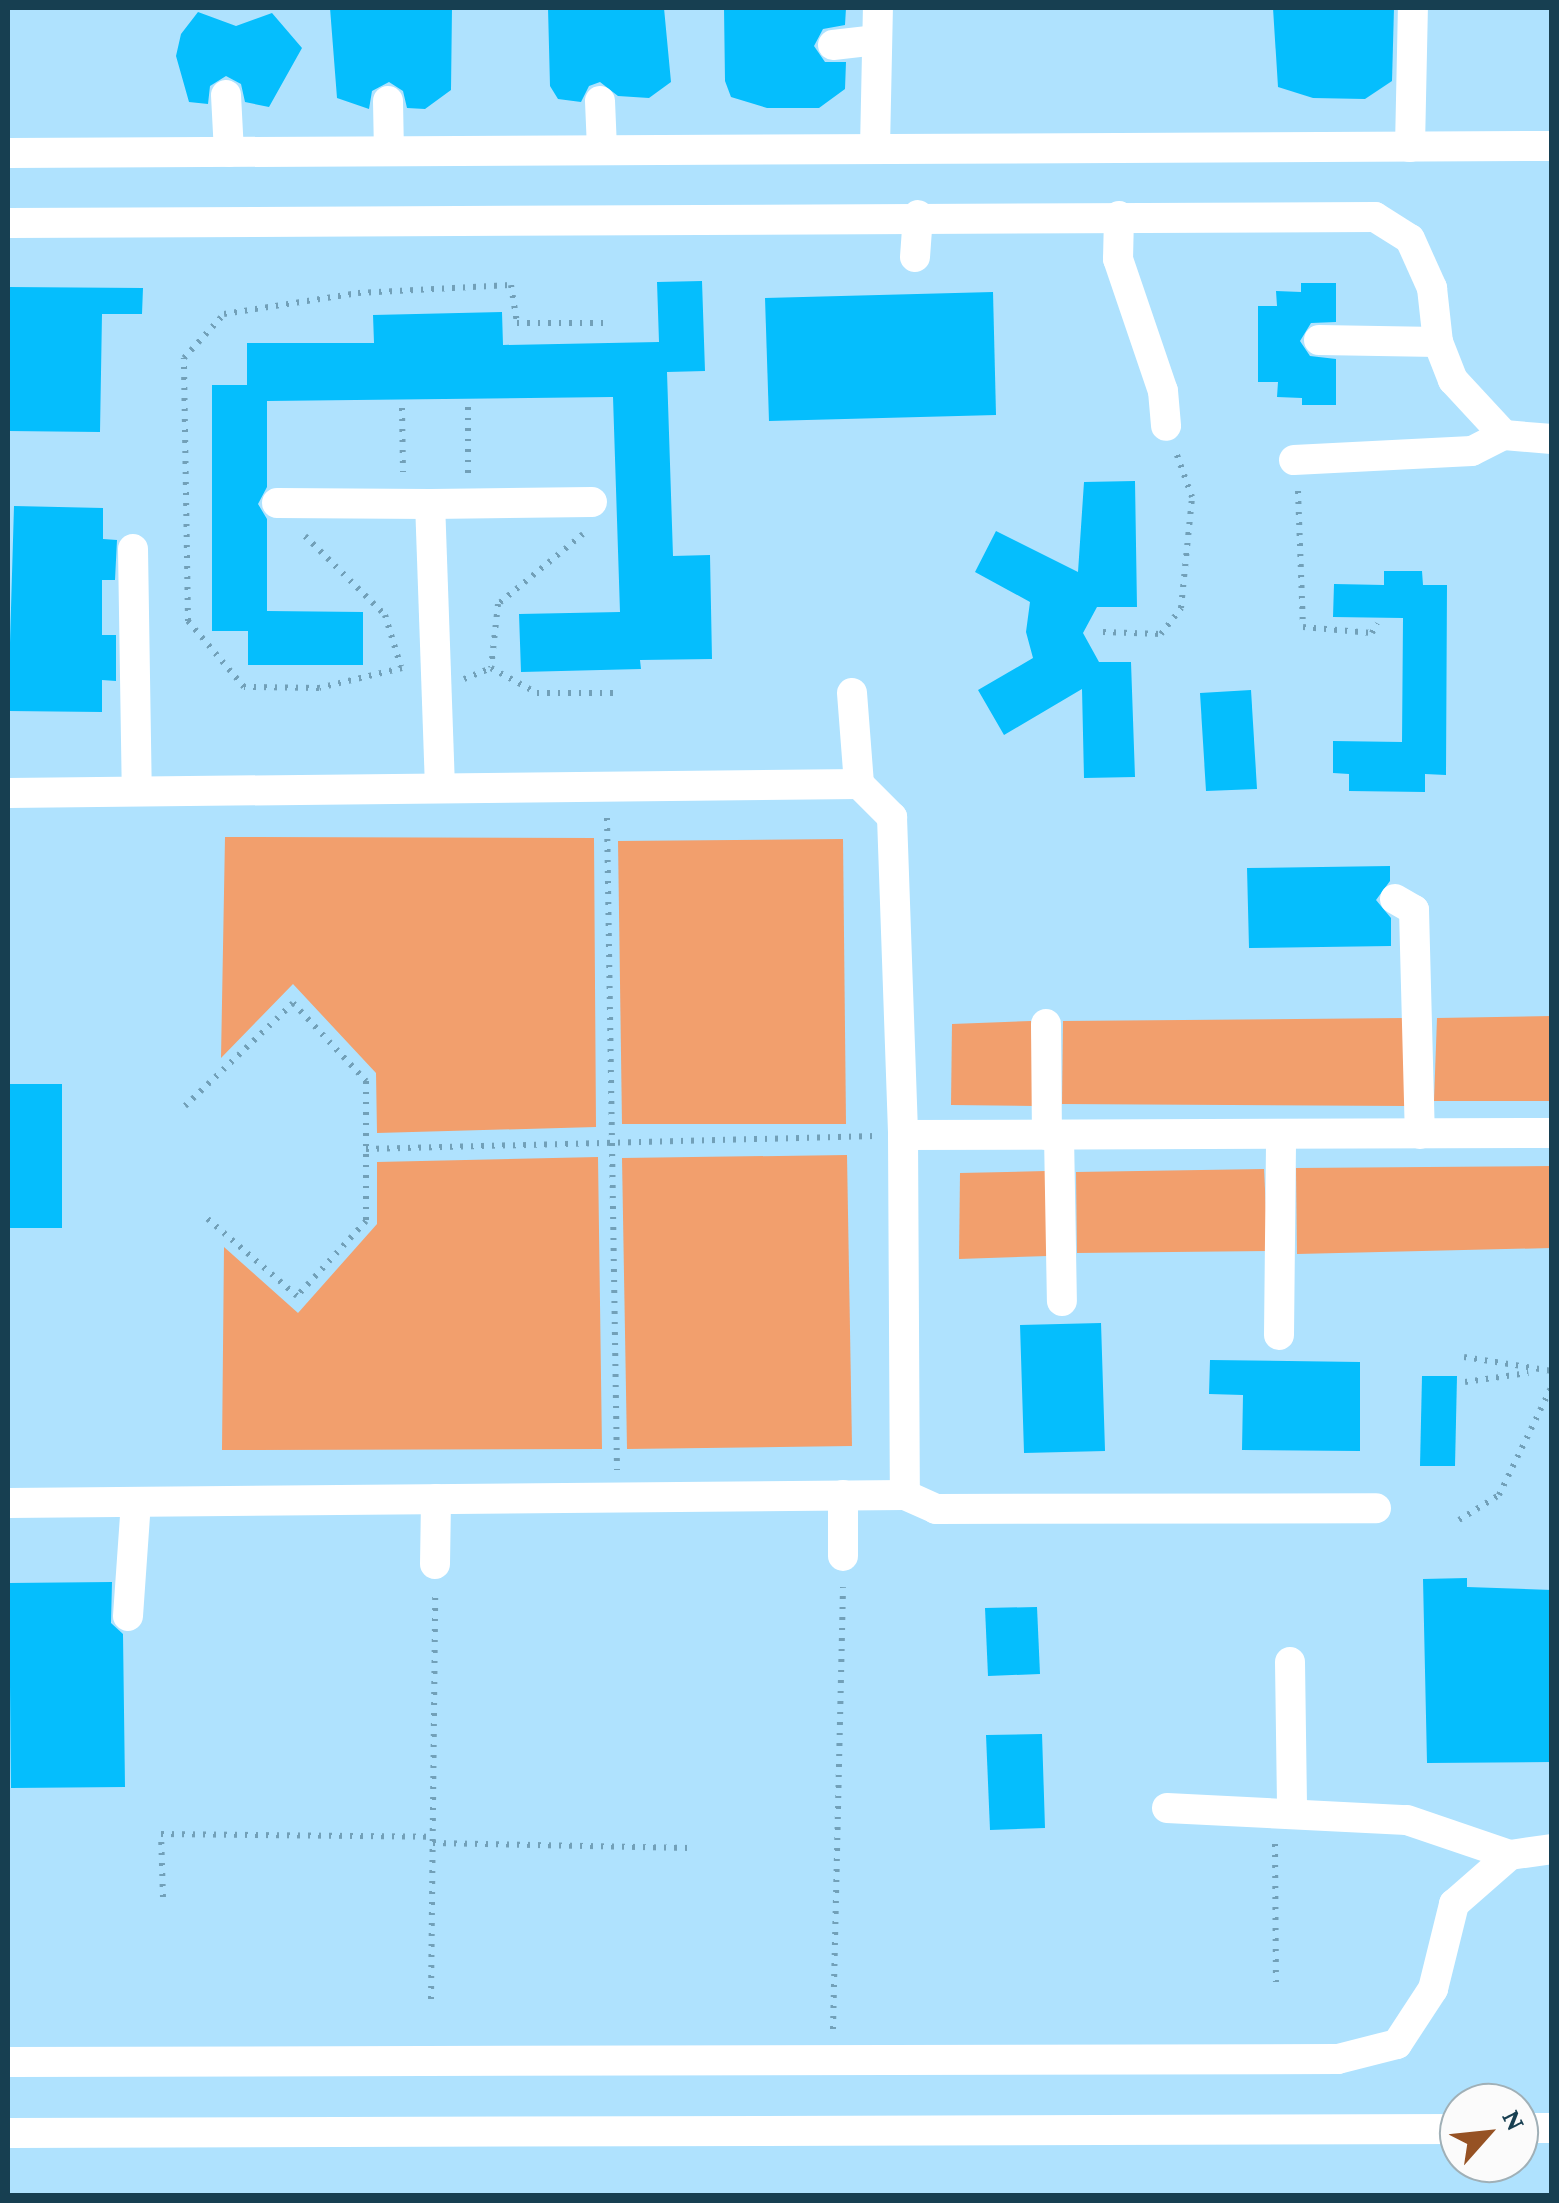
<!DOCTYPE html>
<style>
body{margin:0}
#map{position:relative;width:1559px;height:2203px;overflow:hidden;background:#afe2fe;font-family:"Crimson Pro",serif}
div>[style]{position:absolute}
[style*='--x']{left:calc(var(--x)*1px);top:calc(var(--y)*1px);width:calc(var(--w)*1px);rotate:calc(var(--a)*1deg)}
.green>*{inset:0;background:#f29f6d}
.building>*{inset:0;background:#05befd}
.path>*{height:6px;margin-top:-3px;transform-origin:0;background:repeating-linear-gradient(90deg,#72a0b8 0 2.5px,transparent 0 10.5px)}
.minor>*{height:30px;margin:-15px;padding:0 15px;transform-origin:15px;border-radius:15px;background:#fff}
span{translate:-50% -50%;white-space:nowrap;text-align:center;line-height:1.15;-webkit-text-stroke:9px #fbfbfb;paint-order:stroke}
.frame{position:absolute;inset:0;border:10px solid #173f51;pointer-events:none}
.north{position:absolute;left:1439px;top:2083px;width:100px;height:100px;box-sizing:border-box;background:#fbfbfb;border:2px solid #a0b0b7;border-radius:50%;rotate:63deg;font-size:28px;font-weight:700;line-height:40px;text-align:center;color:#173f51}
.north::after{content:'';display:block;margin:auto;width:35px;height:45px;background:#965224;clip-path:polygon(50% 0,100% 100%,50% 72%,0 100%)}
</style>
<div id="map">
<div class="green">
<div style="clip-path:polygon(225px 837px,594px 838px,596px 1127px,377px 1133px,376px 1073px,293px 984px,221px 1058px)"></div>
<div style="clip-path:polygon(843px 839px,846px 1124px,622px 1124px,618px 841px)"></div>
<div style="clip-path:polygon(1551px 1016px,1551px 1101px,1434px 1101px,1437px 1018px)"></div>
<div style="clip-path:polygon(1405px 1018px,1406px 1106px,1062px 1104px,1063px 1021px)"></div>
<div style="clip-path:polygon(1031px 1021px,1035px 1106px,951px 1105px,952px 1024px)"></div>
<div style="clip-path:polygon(847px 1155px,852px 1446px,627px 1449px,622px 1158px)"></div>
<div style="clip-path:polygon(598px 1157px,602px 1449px,222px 1450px,224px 1247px,298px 1313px,377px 1224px,377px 1162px)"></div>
<div style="clip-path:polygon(1551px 1166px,1551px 1248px,1297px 1254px,1296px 1168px)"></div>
<div style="clip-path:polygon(1264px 1169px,1268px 1251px,1077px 1253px,1076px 1172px)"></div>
<div style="clip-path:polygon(1046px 1171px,1048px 1256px,959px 1259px,960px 1173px)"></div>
</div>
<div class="building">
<div style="clip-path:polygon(330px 8px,452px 8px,451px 90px,425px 109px,407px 108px,403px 91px,389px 82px,372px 91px,369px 109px,337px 98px)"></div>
<div style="clip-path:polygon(548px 8px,664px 8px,671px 82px,649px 98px,618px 96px,600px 82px,589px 86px,581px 102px,558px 99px,550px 86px)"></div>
<div style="clip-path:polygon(724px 8px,846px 8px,845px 25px,823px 29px,814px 46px,825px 62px,846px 62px,845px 89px,819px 108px,767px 108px,731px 97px,725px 81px)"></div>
<div style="clip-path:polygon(1273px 8px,1394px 8px,1392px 81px,1365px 99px,1313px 98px,1278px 87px)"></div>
<div style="clip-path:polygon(198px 12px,236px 26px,272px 13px,302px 48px,269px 107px,245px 102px,241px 84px,226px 76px,210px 86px,208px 104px,189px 102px,176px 56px,181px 34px)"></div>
<div style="clip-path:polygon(702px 281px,705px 371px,667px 372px,673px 556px,710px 555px,712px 659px,640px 660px,641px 669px,521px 672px,519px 614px,620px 612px,613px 397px,267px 401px,267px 487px,258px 504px,267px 519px,267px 611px,363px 612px,363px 665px,248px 665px,248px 631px,212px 631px,212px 385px,247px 385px,247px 343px,374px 343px,373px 315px,502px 312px,503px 345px,659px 342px,657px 282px)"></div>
<div style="clip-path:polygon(1301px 283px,1336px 283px,1336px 322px,1311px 323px,1300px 341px,1310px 356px,1336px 359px,1336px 405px,1302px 405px,1302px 398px,1277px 397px,1278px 382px,1258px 382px,1258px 306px,1277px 306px,1276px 291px,1301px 292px)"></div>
<div style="clip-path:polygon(8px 287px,143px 288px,142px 314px,102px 314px,100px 432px,8px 431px)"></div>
<div style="clip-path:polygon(993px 292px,996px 415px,769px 421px,765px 298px)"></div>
<div style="clip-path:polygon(1135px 481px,1137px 607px,1097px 607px,1083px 633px,1099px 662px,1131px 662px,1135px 777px,1084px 778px,1082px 689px,1004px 735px,978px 690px,1033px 658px,1026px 632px,1030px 602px,975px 572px,996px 531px,1078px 572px,1084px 482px)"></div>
<div style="clip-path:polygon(14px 506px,103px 508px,103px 539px,117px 540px,115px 580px,102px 580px,102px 635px,116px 635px,116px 681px,102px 680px,102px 712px,8px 711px)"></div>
<div style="clip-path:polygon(1384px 571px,1422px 571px,1423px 585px,1447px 585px,1446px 775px,1425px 774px,1425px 792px,1349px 791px,1349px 774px,1333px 773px,1333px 741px,1402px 742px,1403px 618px,1333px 617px,1334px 584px,1384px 585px)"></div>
<div style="clip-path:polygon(1251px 690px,1257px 789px,1206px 791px,1200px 693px)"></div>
<div style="clip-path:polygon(1390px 866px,1390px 881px,1376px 900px,1391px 918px,1391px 946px,1249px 948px,1247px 868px)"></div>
<div style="clip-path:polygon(8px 1084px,62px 1084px,62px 1228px,8px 1228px)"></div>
<div style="clip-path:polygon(1101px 1323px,1105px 1451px,1024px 1453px,1020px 1325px)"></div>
<div style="clip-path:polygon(1210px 1360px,1360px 1362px,1360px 1451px,1242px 1450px,1243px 1395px,1209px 1394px)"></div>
<div style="clip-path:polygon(1422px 1376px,1457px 1376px,1455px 1466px,1420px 1466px)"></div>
<div style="clip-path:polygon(1467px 1578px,1467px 1587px,1552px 1590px,1552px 1762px,1427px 1763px,1423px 1579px)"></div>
<div style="clip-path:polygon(112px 1582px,111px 1623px,123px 1634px,125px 1787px,11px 1788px,9px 1583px)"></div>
<div style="clip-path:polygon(1037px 1607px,1040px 1674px,988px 1676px,985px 1608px)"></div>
<div style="clip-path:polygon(1042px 1734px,1045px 1828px,990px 1830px,986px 1735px)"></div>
</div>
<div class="path">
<div style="--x:468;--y:407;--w:69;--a:90"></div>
<div style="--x:402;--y:408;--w:64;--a:89.1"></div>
<div style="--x:1298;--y:491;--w:136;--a:87.9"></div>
<div style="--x:1303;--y:627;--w:69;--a:5"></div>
<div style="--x:1372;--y:633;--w:11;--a:-63"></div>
<div style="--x:583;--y:534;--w:110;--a:140.5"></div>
<div style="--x:498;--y:604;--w:64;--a:96.2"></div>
<div style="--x:491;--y:668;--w:52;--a:28.5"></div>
<div style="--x:537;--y:693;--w:82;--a:0"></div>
<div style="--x:305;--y:536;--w:112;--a:44.6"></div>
<div style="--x:385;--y:615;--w:54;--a:72.9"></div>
<div style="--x:1103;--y:632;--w:58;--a:2"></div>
<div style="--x:1161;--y:634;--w:33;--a:-52"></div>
<div style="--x:1181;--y:608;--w:112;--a:-84.3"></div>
<div style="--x:1192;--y:497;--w:45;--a:-109.7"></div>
<div style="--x:402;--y:668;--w:85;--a:166.5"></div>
<div style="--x:319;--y:688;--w:75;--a:-179.2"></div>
<div style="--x:244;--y:687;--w:87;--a:-130.3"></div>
<div style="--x:188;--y:621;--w:263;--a:-90.9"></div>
<div style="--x:184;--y:358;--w:59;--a:-47.7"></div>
<div style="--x:224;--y:314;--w:136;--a:-8.9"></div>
<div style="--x:358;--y:293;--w:153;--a:-3"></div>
<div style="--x:511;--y:285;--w:38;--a:81"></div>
<div style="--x:517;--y:323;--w:93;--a:0"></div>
<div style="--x:464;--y:679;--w:29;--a:-22"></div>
<div style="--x:607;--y:818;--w:652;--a:89.12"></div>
<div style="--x:185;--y:1106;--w:149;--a:-43.6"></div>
<div style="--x:293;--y:1003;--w:107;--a:46.9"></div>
<div style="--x:366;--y:1081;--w:140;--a:90"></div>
<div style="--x:366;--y:1221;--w:102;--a:132.6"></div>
<div style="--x:297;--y:1296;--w:124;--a:-139.2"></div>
<div style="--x:366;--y:1149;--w:509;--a:-1.46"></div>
<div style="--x:1464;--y:1357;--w:89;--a:9"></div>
<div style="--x:1465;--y:1382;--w:64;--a:-8.1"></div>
<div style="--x:1459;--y:1520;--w:47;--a:-32"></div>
<div style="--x:1499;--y:1495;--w:121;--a:-64.1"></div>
<div style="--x:433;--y:1843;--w:257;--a:1.1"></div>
<div style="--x:1275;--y:1844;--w:138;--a:89.6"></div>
<div style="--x:163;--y:1897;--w:63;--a:-91.8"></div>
<div style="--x:161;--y:1834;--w:272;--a:0.6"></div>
<div style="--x:431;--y:1999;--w:404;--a:-89.4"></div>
<div style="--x:833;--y:2029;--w:442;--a:-88.7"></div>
</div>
<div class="minor">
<div style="--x:833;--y:45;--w:44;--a:-6.5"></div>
<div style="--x:226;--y:95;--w:57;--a:87"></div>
<div style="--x:388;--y:101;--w:50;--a:88.9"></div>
<div style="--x:600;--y:101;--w:48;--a:87.6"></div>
<div style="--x:1410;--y:147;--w:139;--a:-88.8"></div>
<div style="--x:875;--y:148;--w:140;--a:-88.8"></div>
<div style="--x:8;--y:153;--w:1544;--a:-0.26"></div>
<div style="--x:1119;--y:216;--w:43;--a:91.3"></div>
<div style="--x:1118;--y:259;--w:139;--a:71.2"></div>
<div style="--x:1163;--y:391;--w:35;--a:85"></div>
<div style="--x:8;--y:223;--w:1367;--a:-0.25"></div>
<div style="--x:1375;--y:217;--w:41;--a:32.2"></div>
<div style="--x:1410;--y:239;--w:54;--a:65.8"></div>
<div style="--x:1432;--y:288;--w:54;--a:83.7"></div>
<div style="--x:1438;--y:342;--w:41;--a:68.5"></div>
<div style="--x:1453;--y:380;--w:75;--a:47.2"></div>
<div style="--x:1504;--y:435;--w:48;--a:4.8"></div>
<div style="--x:915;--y:257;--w:42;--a:-85.9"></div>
<div style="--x:1319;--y:340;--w:119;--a:1"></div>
<div style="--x:1294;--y:460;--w:178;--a:-2.9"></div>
<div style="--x:1472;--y:451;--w:36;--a:-27"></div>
<div style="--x:277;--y:503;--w:153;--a:0.4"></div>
<div style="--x:133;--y:549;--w:242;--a:89.1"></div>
<div style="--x:852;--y:693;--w:91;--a:85.6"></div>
<div style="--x:440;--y:788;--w:284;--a:-92"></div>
<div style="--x:430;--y:504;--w:162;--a:-0.7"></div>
<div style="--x:8;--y:793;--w:851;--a:-0.61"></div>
<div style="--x:859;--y:784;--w:47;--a:45"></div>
<div style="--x:892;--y:817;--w:318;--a:88"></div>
<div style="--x:903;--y:1135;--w:360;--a:89.7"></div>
<div style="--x:905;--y:1495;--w:897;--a:179.49"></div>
<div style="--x:1395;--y:899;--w:22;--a:30"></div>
<div style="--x:1414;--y:910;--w:224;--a:88.5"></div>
<div style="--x:1046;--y:1024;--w:111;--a:89.5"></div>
<div style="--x:903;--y:1135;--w:649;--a:-0.18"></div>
<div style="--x:1059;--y:1135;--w:166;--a:89"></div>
<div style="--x:1279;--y:1335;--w:201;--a:-89.4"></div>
<div style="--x:843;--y:1495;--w:61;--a:90"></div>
<div style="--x:905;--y:1495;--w:34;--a:24"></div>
<div style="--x:936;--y:1509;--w:440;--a:-0.1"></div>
<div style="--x:435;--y:1564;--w:65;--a:-89.1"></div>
<div style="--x:128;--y:1616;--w:114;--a:-86"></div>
<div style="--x:1290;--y:1662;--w:152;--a:89.2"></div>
<div style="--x:1167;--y:1808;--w:240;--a:2.9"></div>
<div style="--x:1407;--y:1820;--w:109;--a:18.8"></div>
<div style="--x:8;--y:2062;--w:1330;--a:-0.13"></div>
<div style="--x:1338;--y:2059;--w:61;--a:-14.3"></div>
<div style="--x:1397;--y:2044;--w:66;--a:-56.8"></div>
<div style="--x:1433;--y:1989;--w:88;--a:-76.1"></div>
<div style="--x:1454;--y:1904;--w:74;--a:-41.2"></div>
<div style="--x:1510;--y:1855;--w:42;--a:-8.1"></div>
<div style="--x:1519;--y:2128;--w:33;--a:0"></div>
<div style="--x:8;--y:2133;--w:1451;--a:-0.16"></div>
</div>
<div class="frame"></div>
<div class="north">N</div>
</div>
